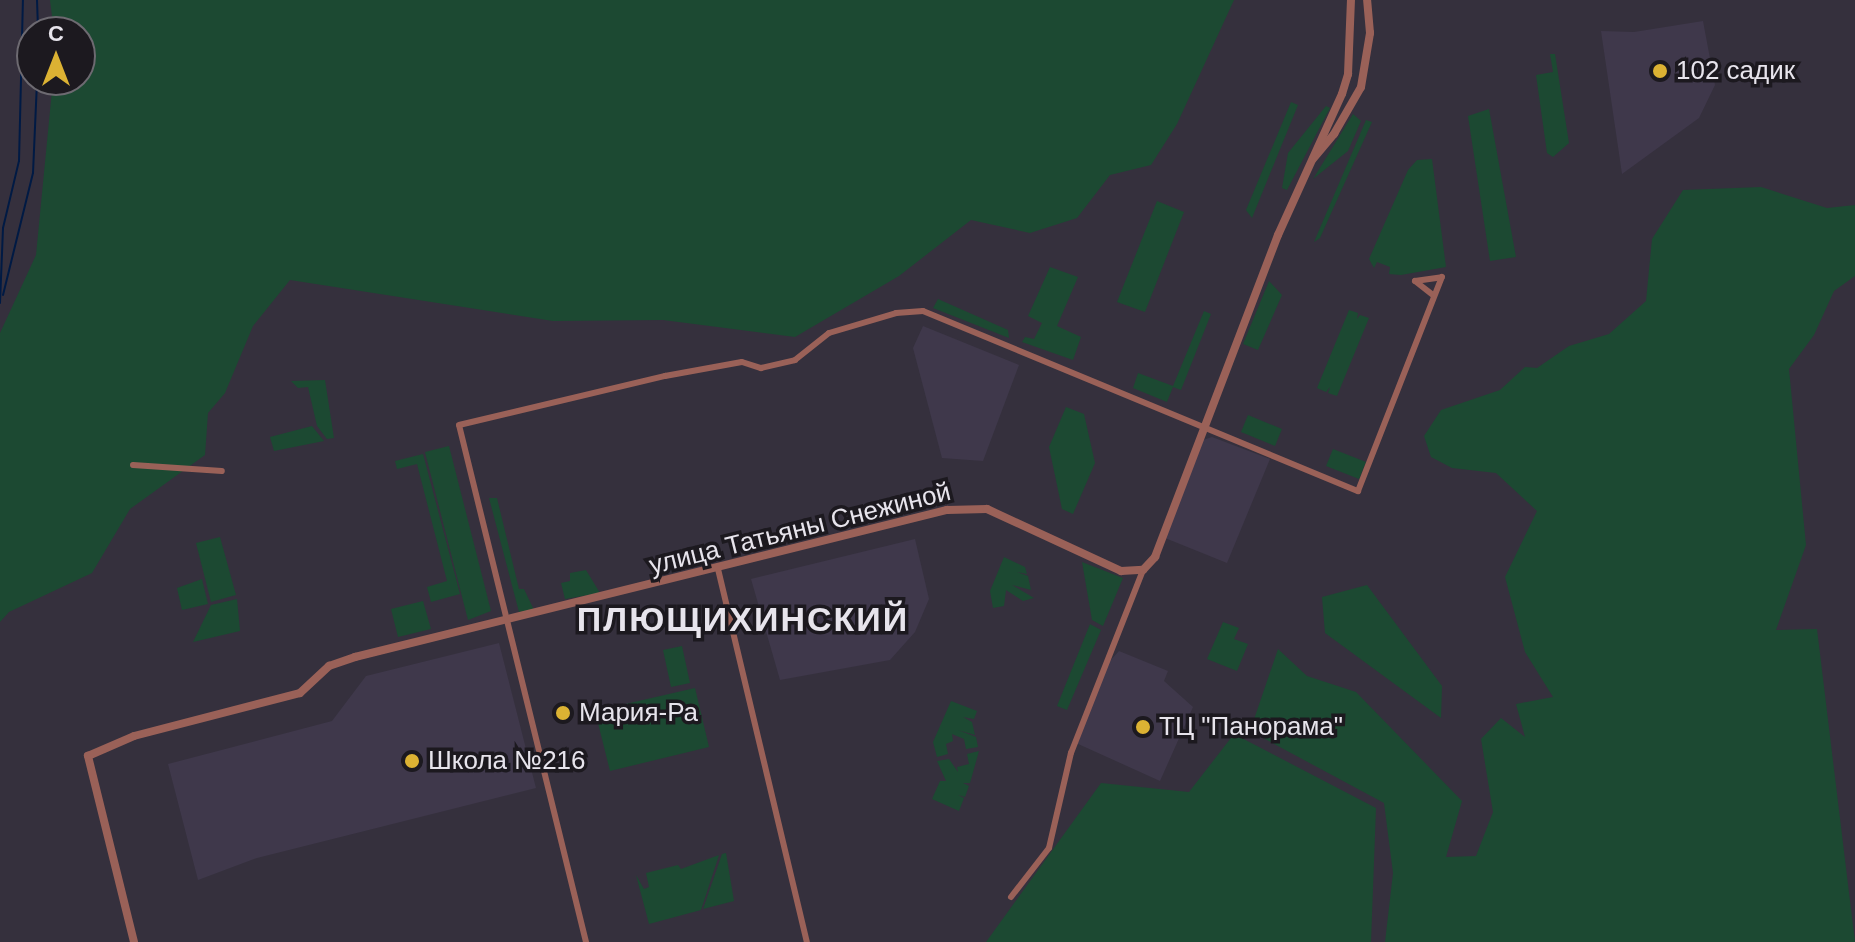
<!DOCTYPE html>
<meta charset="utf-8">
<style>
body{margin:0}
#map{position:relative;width:1855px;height:942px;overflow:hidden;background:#35303d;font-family:Arial,sans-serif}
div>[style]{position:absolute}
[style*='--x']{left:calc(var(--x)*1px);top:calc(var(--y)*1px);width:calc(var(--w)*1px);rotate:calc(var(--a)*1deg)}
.built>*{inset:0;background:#3f384b}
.green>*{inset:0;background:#1c4932}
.stream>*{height:2px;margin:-1px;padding:0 1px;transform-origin:1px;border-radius:1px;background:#001a44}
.minor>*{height:6px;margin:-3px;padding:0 3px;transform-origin:3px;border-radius:3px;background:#9a6158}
.tertiary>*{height:8px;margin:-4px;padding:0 4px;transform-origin:4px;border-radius:4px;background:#9a6158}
.dots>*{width:22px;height:22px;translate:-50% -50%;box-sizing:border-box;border:4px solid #1c191f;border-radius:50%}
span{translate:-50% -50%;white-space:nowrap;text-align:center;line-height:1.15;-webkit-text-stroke:7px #1c191f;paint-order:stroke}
.poi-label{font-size:26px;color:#e7e4ec}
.left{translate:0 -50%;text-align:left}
.street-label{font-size:26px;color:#e7e4ec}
.district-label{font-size:34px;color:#e7e4ec;font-weight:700;letter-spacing:2px}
.north{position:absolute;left:16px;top:16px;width:80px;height:80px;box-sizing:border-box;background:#1c191f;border:2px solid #6d6a71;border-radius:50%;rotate:0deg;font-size:22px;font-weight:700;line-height:32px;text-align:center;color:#e7e4ec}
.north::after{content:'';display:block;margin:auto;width:28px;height:36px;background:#dcb233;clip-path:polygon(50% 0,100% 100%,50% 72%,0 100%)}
</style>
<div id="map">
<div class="built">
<div style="clip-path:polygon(1703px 21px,1715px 85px,1699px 118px,1622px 174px,1601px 31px,1634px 32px)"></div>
<div style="clip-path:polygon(923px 326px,1019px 365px,983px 461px,942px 458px,913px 348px)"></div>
<div style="clip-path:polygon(1212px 437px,1270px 459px,1227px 563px,1165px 538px,1203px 440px)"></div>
<div style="clip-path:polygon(915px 539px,929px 599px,915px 632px,890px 660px,780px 680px,751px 579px)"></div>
<div style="clip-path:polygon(499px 643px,536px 788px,257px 858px,198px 880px,168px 764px,332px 721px,366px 676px)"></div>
<div style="clip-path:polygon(1119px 651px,1168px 671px,1164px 681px,1193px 707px,1160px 781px,1076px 743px,1109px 662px)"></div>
</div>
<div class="green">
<div style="clip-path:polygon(50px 0,1234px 0,1177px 124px,1151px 165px,1110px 175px,1077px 218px,1030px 233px,971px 220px,899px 276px,795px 337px,663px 320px,553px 321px,290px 280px,253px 326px,225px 393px,208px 413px,205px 455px,130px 509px,92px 573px,9px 612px,0 622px,0 333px,36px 255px,53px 80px,80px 80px,80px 32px,54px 32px)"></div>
<div style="clip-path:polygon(1550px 54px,1555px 54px,1569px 143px,1553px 157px,1547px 153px,1536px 75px,1553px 72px)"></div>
<div style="clip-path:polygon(1291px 102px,1298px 105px,1252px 218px,1246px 210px)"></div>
<div style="clip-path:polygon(1326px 106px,1330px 108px,1287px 190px,1282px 188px,1288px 153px)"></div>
<div style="clip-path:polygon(1489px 109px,1516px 257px,1490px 261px,1468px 116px)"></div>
<div style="clip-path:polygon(1353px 114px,1361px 121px,1348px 151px,1313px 179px)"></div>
<div style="clip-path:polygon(1366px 120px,1372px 122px,1320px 238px,1314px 242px)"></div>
<div style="clip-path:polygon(1432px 159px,1446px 267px,1401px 275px,1389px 274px,1390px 267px,1377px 262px,1374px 268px,1369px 259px,1408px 170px,1417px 160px)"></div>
<div style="clip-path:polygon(1761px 187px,1827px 208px,1855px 205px,1855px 276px,1834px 291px,1814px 335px,1789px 369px,1806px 545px,1776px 630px,1817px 629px,1855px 942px,1385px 942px,1393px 873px,1384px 803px,1250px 731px,1278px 649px,1307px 676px,1356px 692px,1462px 801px,1446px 857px,1476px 856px,1493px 812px,1481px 739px,1501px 718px,1525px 737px,1516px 704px,1553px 697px,1525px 652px,1505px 577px,1537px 511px,1496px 473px,1452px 468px,1431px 457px,1424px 436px,1441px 410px,1500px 390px,1525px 367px,1537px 368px,1569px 346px,1609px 334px,1646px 301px,1652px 239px,1683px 190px)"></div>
<div style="clip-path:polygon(1157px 201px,1184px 212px,1145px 312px,1117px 302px)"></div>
<div style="clip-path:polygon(1050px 267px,1078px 277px,1057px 326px,1081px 337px,1073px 360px,1022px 342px,1025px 337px,1034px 339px,1042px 323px,1028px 316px)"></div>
<div style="clip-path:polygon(1269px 281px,1282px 295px,1258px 350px,1243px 344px)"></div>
<div style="clip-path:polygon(938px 299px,1008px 330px,1009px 338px,933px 308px)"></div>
<div style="clip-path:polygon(1349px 310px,1358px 313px,1357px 319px,1360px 315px,1369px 318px,1337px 396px,1328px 393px,1330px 387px,1326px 392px,1317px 388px)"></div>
<div style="clip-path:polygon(1204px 311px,1211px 314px,1181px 390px,1173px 387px,1167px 402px,1133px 388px,1138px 373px,1173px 386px)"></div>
<div style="clip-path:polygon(325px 380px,334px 438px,327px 439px,317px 426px,308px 387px,298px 388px,291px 381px)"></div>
<div style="clip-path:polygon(1066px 407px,1084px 414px,1095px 463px,1073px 514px,1062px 509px,1049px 447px)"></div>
<div style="clip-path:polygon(1248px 415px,1282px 429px,1275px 446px,1241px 432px)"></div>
<div style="clip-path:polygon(312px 426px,324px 441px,274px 451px,270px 437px)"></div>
<div style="clip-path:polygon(449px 446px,491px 611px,468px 620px,425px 452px)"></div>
<div style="clip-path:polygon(1333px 449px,1366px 462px,1359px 479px,1326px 466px)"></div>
<div style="clip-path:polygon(423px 454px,460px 594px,431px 602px,427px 587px,447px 581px,417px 464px,397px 469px,395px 461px)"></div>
<div style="clip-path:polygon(489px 498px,497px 498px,519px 589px,524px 589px,534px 610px,519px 612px)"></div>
<div style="clip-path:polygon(220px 537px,236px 595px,211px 602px,196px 543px)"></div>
<div style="clip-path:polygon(1004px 557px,1025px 567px,1027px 574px,1017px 572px,1028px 576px,1031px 590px,1012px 585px,1034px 598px,1023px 601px,1006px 590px,1004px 606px,993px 608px,990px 591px)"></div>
<div style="clip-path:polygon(1082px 562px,1123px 578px,1103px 626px,1092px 620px)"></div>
<div style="clip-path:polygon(586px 570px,600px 593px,565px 599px,561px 583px,570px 581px,570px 573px)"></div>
<div style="clip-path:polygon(202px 579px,208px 604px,182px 610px,177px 588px)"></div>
<div style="clip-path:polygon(1367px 585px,1442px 686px,1441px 718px,1325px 633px,1322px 597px)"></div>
<div style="clip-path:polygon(237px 599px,240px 631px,193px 642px,211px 605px)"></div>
<div style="clip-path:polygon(423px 601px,431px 629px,398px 637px,391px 609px)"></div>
<div style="clip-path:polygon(1223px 622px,1239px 628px,1234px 639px,1248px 644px,1237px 671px,1207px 659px)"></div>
<div style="clip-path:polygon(1090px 624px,1101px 630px,1067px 710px,1057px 706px)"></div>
<div style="clip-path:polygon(682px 646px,690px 683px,671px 687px,663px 650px)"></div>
<div style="clip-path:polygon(695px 688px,709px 747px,610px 771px,595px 711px)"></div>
<div style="clip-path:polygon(951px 701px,977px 711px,974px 719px,963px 717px,972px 722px,975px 735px,958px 730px,976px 737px,978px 747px,966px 749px,964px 739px,952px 734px,953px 741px,946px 744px,948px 754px,937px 757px,933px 742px)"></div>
<div style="clip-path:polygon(1234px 734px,1376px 808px,1371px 942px,986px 942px,1101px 783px,1189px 792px)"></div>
<div style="clip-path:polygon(979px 751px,970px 783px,963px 783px,969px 786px,965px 797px,958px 795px,964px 798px,959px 811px,932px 799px,940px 781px,946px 781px,937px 761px,949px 759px,958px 772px,957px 767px,969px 764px,967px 754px)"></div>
<div style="clip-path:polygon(726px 853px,734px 901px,703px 909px,722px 854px)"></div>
<div style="clip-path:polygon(719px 855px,701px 910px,649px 924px,636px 875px,644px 889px,649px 887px,646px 873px,678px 865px,681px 869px)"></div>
</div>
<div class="stream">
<div style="--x:37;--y:0;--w:32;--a:88"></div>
<div style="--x:3;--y:295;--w:126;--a:-76.2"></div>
<div style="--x:33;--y:173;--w:93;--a:-87.5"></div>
<div style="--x:0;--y:303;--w:75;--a:-87.7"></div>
<div style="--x:3;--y:228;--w:69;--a:-76.6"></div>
<div style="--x:19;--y:161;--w:161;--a:-88.6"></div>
</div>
<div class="minor">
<div style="--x:1415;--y:281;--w:27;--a:-8"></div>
<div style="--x:1415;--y:281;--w:23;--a:38"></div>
<div style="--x:133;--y:465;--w:89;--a:3.9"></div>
<div style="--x:718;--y:569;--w:383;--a:76.6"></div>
<div style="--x:1011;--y:897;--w:62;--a:-52.2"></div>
<div style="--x:1049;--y:848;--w:98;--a:-77"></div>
<div style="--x:1071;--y:753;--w:197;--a:-68.5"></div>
<div style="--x:586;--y:942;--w:532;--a:-103.8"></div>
<div style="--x:459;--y:425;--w:212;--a:-13.4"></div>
<div style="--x:665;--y:376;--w:78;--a:-10.3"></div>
<div style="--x:742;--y:362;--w:20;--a:18"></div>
<div style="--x:761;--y:368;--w:35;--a:-13"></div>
<div style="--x:795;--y:360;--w:43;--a:-38.5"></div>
<div style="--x:829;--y:333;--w:70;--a:-16.6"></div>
<div style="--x:896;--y:313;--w:27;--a:-4"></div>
<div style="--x:923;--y:311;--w:471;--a:22.5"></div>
<div style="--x:1358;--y:491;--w:230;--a:-68.6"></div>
</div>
<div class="tertiary">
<div style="--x:1313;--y:159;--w:33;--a:-50"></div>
<div style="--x:1334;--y:134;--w:54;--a:-60.1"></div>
<div style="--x:1361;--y:87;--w:55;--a:-80.5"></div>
<div style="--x:1370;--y:33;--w:33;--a:-95"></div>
<div style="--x:134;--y:942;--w:192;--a:-103.9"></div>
<div style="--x:88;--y:756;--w:50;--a:-23.5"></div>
<div style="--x:134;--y:736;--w:171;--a:-14.5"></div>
<div style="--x:300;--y:693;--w:40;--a:-43"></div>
<div style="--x:329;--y:666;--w:28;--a:-19"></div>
<div style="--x:355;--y:657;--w:610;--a:-13.95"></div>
<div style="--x:947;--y:510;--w:40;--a:-1.4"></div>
<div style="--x:987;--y:509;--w:148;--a:24.8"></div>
<div style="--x:1121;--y:571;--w:22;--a:-3"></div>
<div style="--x:1143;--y:570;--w:18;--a:-47"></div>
<div style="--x:1155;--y:557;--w:345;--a:-69.1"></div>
<div style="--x:1278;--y:235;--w:155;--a:-65.6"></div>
<div style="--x:1342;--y:94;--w:21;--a:-73"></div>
<div style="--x:1348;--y:74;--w:74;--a:-87.7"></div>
</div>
<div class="dots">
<div style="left:1660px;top:71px;background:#dcb233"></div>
<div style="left:563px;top:713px;background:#dcb233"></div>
<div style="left:1143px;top:727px;background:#dcb233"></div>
<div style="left:412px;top:761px;background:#dcb233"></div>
</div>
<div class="poi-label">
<span class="left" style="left:1676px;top:71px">102 садик</span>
<span class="left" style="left:579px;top:713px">Мария-Ра</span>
<span class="left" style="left:1159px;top:727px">ТЦ "Панорама"</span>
<span class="left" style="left:428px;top:761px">Школа №216</span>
</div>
<div class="street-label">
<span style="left:800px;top:529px;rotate:-14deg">улица Татьяны Снежиной</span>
</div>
<div class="district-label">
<span style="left:743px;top:620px">ПЛЮЩИХИНСКИЙ</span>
</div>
<div class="north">С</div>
</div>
